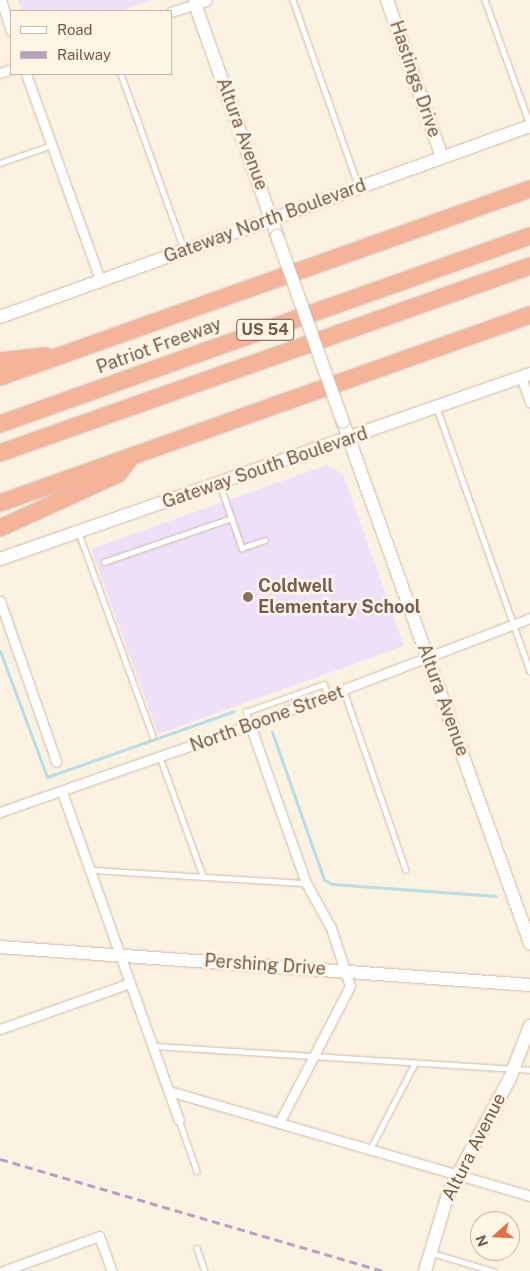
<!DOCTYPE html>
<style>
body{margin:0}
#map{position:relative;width:530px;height:1271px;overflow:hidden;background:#fcf2e2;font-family:"Public Sans",sans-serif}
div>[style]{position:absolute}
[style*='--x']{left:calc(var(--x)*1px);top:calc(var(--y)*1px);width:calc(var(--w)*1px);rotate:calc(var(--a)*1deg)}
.education>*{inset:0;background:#efdff8}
.stream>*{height:3px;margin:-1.5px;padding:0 1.5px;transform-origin:1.5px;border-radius:1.5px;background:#b7dde5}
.roads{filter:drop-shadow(0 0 1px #cdbaa9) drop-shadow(0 0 1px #cdbaa9)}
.lane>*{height:4.5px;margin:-2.25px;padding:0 2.25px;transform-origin:2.25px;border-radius:2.25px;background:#fff}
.street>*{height:9px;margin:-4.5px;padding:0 4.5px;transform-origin:4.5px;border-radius:4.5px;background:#fff}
.secondary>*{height:12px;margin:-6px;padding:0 6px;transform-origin:6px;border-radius:6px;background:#fff}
.highway>*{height:16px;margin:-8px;padding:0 8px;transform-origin:8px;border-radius:8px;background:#f5b499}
.rail>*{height:3px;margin-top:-1.5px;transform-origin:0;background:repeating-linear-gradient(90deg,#b5a1c4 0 8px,transparent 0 13px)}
.bridges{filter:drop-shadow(0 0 1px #d2bca9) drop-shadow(0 0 1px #d2bca9)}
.secondary-bridge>*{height:12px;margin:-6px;padding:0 6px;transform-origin:6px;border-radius:6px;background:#fff}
.dots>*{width:14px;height:14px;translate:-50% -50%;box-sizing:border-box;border:2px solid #fff6e7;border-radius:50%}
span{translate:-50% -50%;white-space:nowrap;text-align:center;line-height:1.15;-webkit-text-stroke:5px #fff6e7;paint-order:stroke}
.shield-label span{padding:1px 4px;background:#fff6e7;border:1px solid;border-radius:4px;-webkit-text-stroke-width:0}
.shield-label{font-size:16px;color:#735949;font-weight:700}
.street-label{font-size:18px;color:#735949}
.education-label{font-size:18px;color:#785e54;font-weight:700}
.left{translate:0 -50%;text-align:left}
.legend{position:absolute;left:10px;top:10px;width:162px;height:65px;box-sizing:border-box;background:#fff6e7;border:1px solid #c7b7a8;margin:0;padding:6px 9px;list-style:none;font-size:15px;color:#735949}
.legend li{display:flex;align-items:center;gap:10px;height:25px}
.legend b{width:25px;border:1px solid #c7b7a8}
.north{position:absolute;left:470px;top:1211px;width:50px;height:50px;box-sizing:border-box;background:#fff6e7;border:1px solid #c7b7a8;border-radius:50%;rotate:250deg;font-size:14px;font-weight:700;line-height:20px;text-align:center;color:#735949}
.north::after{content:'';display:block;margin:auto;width:18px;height:22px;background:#e56f48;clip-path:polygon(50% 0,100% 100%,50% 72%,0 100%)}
</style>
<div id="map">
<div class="education">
<div style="clip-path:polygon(18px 0,151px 0,120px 11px,22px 11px)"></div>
<div style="clip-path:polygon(327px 465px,343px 474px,404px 646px,158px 734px,91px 549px)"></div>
</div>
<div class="stream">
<div style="--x:0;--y:651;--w:134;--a:69.5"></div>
<div style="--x:47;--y:777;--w:198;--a:-19.4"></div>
<div style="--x:272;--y:732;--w:157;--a:70.6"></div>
<div style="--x:324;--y:880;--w:10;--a:24"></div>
<div style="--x:333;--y:884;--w:163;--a:4.2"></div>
</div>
<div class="roads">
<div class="lane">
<div style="--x:293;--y:0;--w:196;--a:70.6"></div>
<div style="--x:485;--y:0;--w:132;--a:70.1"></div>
<div style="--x:121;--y:74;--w:186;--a:70.2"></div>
<div style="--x:0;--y:163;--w:55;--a:-19.1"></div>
<div style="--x:437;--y:408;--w:279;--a:70.5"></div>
<div style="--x:220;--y:484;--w:68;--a:71"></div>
<div style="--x:242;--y:548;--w:24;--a:-19"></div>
<div style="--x:79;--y:533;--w:216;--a:70"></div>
<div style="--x:104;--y:562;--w:135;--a:-19"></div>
<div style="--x:344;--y:691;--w:189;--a:70.9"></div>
<div style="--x:250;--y:725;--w:14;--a:-107"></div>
<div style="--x:246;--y:712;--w:83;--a:-19.7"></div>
<div style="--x:324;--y:684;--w:12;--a:70"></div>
<div style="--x:160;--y:757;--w:127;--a:70.1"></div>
<div style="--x:91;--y:870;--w:214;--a:3.5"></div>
<div style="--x:153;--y:1046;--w:378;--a:3.6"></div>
<div style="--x:179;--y:1120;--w:54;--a:70.6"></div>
<div style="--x:370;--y:1149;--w:97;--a:-62.4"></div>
<div style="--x:197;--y:1248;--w:24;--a:71"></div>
<div style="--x:432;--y:1253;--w:64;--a:16.4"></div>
</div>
<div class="street">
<div style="--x:1;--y:0;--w:33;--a:72"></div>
<div style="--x:171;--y:12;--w:25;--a:-18"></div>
<div style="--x:0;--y:73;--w:12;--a:-20"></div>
<div style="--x:26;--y:74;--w:219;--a:70.2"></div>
<div style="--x:521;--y:377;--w:27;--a:70"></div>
<div style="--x:0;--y:601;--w:170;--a:70.7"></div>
<div style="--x:250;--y:725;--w:168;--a:70.5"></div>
<div style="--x:306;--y:883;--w:51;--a:60.9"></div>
<div style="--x:331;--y:928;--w:61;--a:71.9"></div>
<div style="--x:350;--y:986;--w:154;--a:117.4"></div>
<div style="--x:62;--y:792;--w:348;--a:70.4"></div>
<div style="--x:0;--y:812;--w:265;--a:-19.2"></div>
<div style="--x:250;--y:725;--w:300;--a:-20.9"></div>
<div style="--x:0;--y:1029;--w:138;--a:-19.5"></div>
<div style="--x:169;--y:1091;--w:376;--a:16.2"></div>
<div style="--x:3;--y:1271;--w:102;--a:-20"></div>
<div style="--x:99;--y:1236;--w:37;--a:70"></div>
</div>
<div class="secondary">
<div style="--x:206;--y:0;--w:12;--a:160"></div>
<div style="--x:195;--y:4;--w:246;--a:70.5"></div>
<div style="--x:387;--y:0;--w:166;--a:70.7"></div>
<div style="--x:0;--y:317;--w:563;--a:-19.82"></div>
<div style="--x:343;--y:422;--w:554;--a:70.26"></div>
<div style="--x:0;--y:559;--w:561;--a:-19.24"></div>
<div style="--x:0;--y:947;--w:531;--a:4.1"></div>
<div style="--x:425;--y:1271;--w:84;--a:-73.3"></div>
<div style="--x:449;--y:1191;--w:128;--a:-61.6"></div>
<div style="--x:510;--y:1078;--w:56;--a:-69"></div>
</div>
<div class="highway">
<div style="--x:0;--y:361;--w:46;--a:-6.2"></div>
<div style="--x:0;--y:377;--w:562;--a:-19.53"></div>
<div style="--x:0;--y:424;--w:562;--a:-19.53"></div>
<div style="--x:0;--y:453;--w:562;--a:-19.43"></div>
<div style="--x:0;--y:503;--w:562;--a:-19.53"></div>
<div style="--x:0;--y:528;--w:130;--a:-24.6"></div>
<div style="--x:118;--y:474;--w:23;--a:-52"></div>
</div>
</div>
<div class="rail">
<div style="--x:0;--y:1159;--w:400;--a:16.3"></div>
</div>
<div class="bridges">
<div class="secondary-bridge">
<div style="--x:277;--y:236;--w:197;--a:70.5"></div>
</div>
</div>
<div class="dots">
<div style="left:248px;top:597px;background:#8d6e63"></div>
</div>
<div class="shield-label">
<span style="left:265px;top:330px">US 54</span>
</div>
<div class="street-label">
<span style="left:415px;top:79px;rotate:71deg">Hastings Drive</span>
<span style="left:242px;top:134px;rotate:70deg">Altura Avenue</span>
<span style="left:265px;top:221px;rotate:-20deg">Gateway North Boulevard</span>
<span style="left:159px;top:346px;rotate:-20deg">Patriot Freeway</span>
<span style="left:265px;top:468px;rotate:-19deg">Gateway South Boulevard</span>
<span style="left:443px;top:700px;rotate:70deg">Altura Avenue</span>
<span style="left:267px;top:719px;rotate:-20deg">North Boone Street</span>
<span style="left:265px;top:965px;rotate:4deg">Pershing Drive</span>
<span style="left:474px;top:1147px;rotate:-63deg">Altura Avenue</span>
</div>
<div class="education-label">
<span class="left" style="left:258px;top:597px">Coldwell<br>Elementary School</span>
</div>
<ul class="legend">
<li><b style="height:6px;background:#fff"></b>Road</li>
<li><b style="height:6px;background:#b5a1c4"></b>Railway</li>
</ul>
<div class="north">N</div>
</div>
